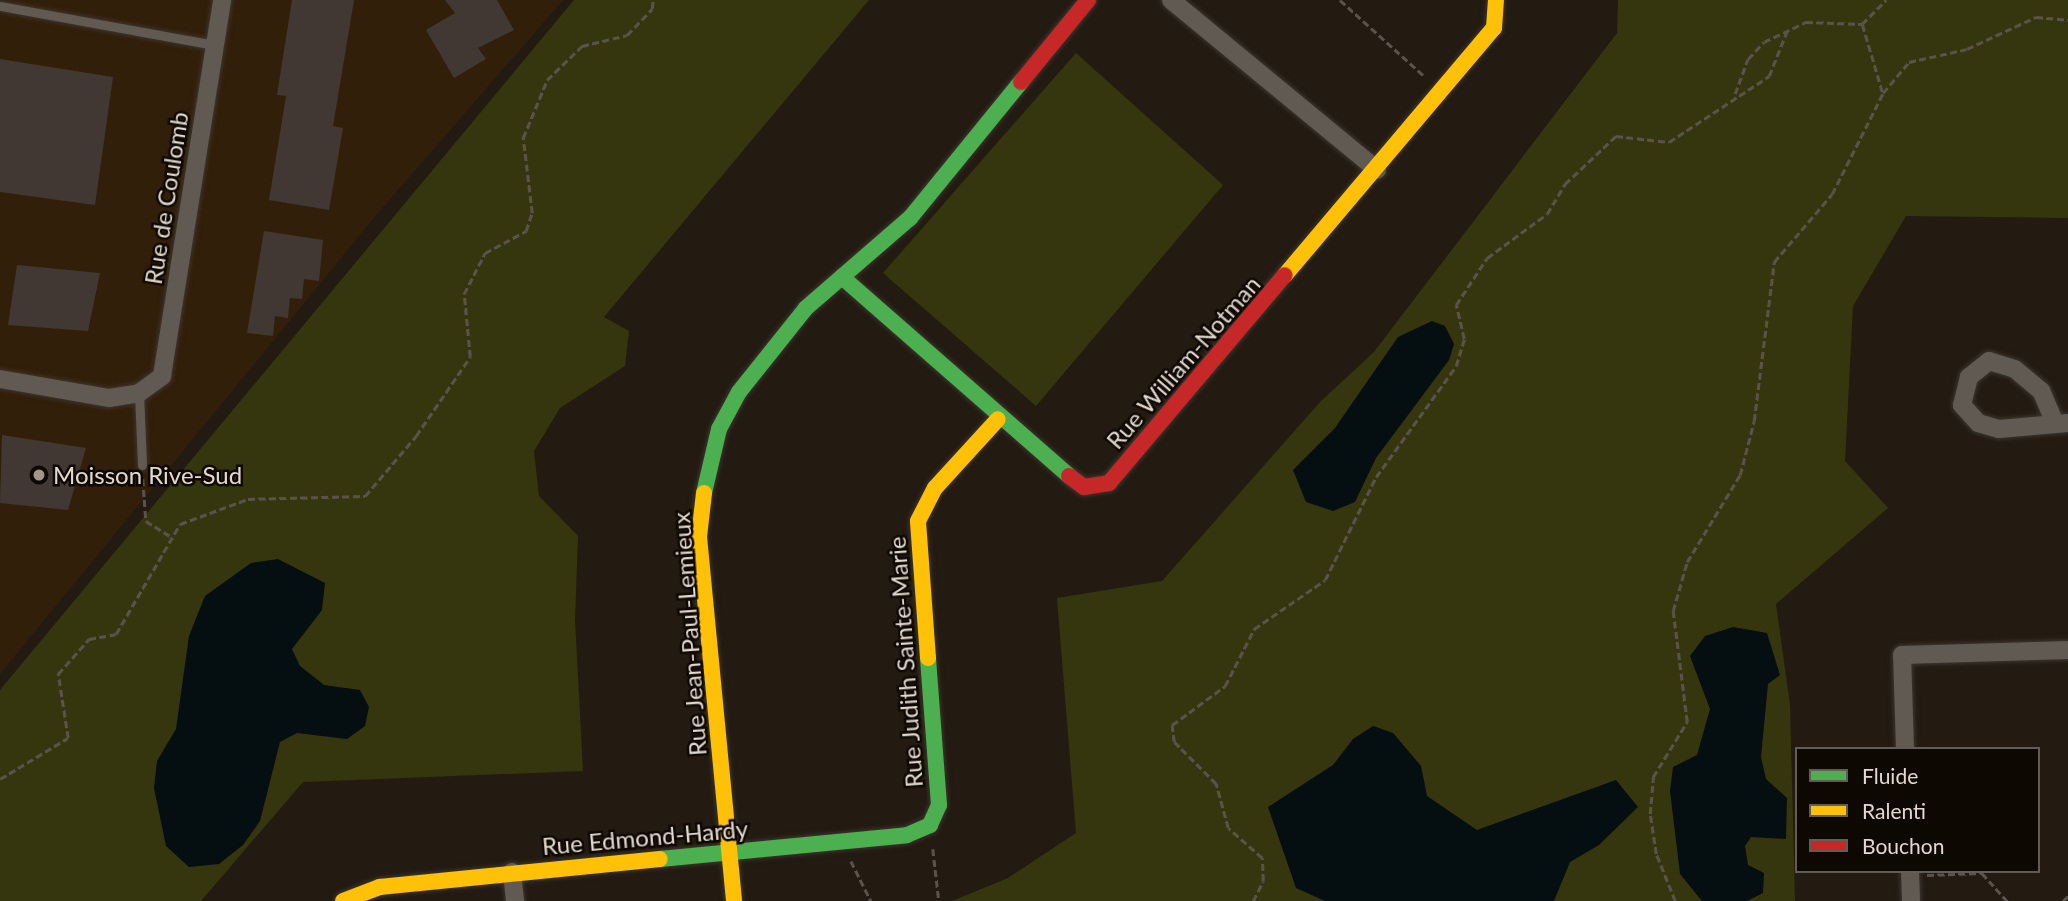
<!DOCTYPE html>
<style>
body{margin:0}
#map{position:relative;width:2068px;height:901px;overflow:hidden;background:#231b12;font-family:Lato,sans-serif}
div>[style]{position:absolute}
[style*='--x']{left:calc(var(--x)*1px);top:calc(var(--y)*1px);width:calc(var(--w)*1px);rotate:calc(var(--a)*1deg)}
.built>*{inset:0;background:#321f09}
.green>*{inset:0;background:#35360e}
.water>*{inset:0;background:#050e10}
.building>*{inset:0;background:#413833}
.path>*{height:2.5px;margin-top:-1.25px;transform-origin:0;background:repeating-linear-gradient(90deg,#5a534c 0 7px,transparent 0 10.5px)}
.roads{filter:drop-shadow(0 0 2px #3c352e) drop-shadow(0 0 2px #3c352e)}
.lane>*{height:9px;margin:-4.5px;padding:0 4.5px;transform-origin:4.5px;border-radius:4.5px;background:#605a53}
.street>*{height:18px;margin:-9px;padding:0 9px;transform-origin:9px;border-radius:9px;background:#605a53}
.fast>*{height:16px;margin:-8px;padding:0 8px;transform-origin:8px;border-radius:8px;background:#4caf50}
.slow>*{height:16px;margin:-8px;padding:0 8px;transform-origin:8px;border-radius:8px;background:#ffc107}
.jam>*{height:16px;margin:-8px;padding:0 8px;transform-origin:8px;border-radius:8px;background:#c62828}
.dots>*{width:19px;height:19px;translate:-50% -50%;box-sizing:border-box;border:4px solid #0e0803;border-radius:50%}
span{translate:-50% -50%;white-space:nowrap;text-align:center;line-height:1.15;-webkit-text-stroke:5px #0e0803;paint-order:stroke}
.street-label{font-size:24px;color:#e3d8cd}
.poi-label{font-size:24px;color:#e3d8cd}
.left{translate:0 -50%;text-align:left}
.legend{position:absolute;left:1795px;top:747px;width:245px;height:126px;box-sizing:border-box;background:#0e0803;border:2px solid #635b54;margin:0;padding:9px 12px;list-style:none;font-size:21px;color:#e3d8cd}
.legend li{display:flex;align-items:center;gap:14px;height:35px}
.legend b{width:35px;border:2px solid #635b54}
</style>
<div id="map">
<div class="built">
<div style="clip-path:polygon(0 0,563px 0,373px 219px,0 674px)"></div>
</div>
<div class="green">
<div style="clip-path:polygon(574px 0,869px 0,604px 317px,629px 331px,625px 366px,560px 408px,534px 451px,539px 496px,578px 536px,575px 620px,583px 771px,303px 782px,201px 901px,0 901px,0 690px)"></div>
<div style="clip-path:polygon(1618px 0,2068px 0,2068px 218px,1906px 216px,1853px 306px,1845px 461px,1888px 508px,1776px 604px,1790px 705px,1795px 901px,952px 901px,1008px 878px,1076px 833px,1057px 598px,1162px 581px,1320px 402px,1374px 352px,1617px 33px)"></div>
<div style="clip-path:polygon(1076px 53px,1223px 185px,1036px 406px,883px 273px)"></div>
</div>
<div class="water">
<div style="clip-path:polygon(1432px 321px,1445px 326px,1454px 344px,1449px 360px,1376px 458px,1355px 502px,1333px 511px,1306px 502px,1293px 470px,1335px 428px,1398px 337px)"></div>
<div style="clip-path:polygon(278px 559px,325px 583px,322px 610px,292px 649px,300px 666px,324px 685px,360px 690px,369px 707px,365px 726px,347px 739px,297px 733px,280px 742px,260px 821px,243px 845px,219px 864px,189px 867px,166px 846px,154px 788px,157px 761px,176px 729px,189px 636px,205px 596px,251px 563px)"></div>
<div style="clip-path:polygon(1733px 627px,1767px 633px,1780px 675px,1768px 684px,1761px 757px,1766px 779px,1787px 798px,1786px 839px,1751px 837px,1745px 846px,1748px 865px,1764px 873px,1763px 893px,1747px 901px,1702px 901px,1680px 874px,1670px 791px,1673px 767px,1697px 755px,1710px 709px,1690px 656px,1705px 636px)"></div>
<div style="clip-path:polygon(1373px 726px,1393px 733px,1421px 766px,1427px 796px,1477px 830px,1616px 780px,1638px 807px,1599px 845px,1570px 862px,1554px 901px,1325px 901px,1296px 888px,1268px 807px,1333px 765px,1353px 739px)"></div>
</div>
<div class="building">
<div style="clip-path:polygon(292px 0,354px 0,333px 126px,343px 128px,329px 210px,269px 200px,286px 96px,277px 95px)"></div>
<div style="clip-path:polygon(445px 0,497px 0,514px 30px,478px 48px,486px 59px,454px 78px,426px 30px,455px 13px)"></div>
<div style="clip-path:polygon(0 59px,113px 77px,95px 205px,0 192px)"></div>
<div style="clip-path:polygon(264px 231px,323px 240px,319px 281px,304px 279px,302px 299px,290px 298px,288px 318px,275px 316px,273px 336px,247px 333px)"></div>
<div style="clip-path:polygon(17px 265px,100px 273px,88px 331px,8px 325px)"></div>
<div style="clip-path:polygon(2px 435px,86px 448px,68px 510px,0 503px)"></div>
</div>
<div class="path">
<div style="--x:1340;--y:0;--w:113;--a:42.1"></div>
<div style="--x:1882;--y:92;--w:71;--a:-106.4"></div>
<div style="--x:1862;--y:24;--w:34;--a:-45"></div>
<div style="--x:1735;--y:94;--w:37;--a:-70"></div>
<div style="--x:1748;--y:59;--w:23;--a:-47"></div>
<div style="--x:1764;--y:42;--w:47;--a:-25.5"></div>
<div style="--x:1806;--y:22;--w:56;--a:2"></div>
<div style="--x:143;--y:479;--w:42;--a:85.9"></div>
<div style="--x:146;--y:521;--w:31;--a:32"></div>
<div style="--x:0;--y:779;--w:79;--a:-31.1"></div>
<div style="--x:68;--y:738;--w:65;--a:-98.9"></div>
<div style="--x:58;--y:674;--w:47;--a:-48.5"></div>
<div style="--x:89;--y:639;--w:27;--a:-10"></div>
<div style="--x:116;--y:634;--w:127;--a:-59.8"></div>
<div style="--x:180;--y:524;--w:72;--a:-20.2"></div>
<div style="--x:248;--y:499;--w:117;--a:-1.5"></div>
<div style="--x:365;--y:496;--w:79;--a:-49.6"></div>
<div style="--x:416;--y:436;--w:96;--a:-55.6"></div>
<div style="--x:470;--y:357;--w:63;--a:-95.4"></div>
<div style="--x:464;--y:294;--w:46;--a:-62.9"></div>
<div style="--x:485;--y:253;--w:47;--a:-28.2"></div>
<div style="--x:526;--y:231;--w:19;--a:-72"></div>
<div style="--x:532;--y:213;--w:76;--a:-96.8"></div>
<div style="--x:523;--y:138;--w:63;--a:-67.5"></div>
<div style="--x:547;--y:80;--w:49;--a:-44.2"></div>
<div style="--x:582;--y:46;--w:46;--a:-13.7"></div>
<div style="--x:627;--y:35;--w:36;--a:-46"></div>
<div style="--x:652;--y:9;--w:9;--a:-84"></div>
<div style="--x:933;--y:849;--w:52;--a:83.4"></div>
<div style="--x:851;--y:861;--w:45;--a:63.4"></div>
<div style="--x:1927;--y:875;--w:55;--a:-2.1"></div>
<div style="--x:1982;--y:873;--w:38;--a:48"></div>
<div style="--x:1253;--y:901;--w:22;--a:-63"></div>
<div style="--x:1263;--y:881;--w:23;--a:-92"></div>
<div style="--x:1262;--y:858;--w:45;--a:-138.6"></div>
<div style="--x:1228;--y:828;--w:46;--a:-105.3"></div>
<div style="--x:1216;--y:784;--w:59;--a:-135"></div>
<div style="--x:1174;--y:742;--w:17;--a:-97"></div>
<div style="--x:1172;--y:725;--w:66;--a:-36.3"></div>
<div style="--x:1225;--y:686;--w:64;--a:-63"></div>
<div style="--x:1254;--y:629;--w:86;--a:-34.6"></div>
<div style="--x:1325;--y:580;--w:115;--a:-63.7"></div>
<div style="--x:1376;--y:477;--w:137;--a:-54.2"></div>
<div style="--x:1456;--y:366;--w:28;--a:-73"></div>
<div style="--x:1464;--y:339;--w:35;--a:-103"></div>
<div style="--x:1456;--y:305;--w:56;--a:-56.6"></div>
<div style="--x:1487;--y:258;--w:74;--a:-36.3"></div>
<div style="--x:1547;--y:214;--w:35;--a:-59"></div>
<div style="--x:1565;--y:184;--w:70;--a:-43.3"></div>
<div style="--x:1616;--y:136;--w:53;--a:6.5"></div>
<div style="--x:1669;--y:142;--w:120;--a:-33.4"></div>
<div style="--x:1769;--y:76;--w:48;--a:-68.2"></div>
<div style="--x:1675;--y:901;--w:51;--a:-112"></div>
<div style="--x:1656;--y:854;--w:40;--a:-98.5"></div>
<div style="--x:1650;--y:814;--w:37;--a:-85"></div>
<div style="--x:1653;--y:777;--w:65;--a:-58.3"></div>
<div style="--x:1687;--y:722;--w:112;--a:-97.2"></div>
<div style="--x:1673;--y:611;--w:51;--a:-74.1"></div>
<div style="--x:1687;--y:562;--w:102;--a:-58.7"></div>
<div style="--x:1740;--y:475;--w:56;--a:-75.5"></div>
<div style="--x:1754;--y:421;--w:160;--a:-82.8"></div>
<div style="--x:1774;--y:262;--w:89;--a:-49.5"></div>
<div style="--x:1832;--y:194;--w:113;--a:-63.2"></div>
<div style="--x:1883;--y:93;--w:40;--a:-50"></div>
<div style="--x:1909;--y:62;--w:59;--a:-12.6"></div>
<div style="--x:1967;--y:49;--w:76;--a:-24.9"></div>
<div style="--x:2036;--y:17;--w:32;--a:5"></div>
<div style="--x:2063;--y:901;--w:7;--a:-45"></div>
</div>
<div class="roads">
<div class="lane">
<div style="--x:0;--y:6;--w:219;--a:10.3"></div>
<div style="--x:139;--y:393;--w:72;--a:87.6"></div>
</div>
<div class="street">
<div style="--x:1171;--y:0;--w:267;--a:39.5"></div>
<div style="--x:0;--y:379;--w:111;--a:9.9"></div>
<div style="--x:109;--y:398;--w:30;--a:-9"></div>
<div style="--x:139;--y:393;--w:29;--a:-36"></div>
<div style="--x:162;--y:376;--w:381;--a:-80.9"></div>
<div style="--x:2054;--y:421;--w:33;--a:-113"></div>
<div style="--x:2041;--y:391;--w:34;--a:-140"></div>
<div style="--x:2015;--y:369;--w:27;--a:-163"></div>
<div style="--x:1989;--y:361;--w:26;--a:141"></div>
<div style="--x:1969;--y:377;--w:29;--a:104"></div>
<div style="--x:1962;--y:405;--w:24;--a:48"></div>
<div style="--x:1978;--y:423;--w:22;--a:16"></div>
<div style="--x:1999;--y:429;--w:69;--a:-5"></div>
<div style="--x:1905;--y:749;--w:94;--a:-91.8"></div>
<div style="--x:1902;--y:655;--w:166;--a:-1.7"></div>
<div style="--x:1910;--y:871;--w:30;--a:88"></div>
<div style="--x:512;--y:872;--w:29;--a:84"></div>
</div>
<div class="fast">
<div style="--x:842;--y:277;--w:302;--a:41.2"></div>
<div style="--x:704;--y:493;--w:66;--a:-76.8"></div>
<div style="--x:719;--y:429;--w:42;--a:-61.6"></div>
<div style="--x:739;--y:392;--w:107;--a:-51.4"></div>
<div style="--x:806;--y:308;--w:138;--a:-40.9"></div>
<div style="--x:910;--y:218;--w:176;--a:-50.8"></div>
<div style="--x:660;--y:859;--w:248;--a:-5.5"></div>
<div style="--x:907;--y:835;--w:25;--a:-23"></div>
<div style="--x:930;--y:825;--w:22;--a:-66"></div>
<div style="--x:939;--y:805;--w:147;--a:-94.3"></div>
</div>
<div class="slow">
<div style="--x:1285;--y:275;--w:324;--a:-49.8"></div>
<div style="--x:1494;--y:28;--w:28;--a:-86"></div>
<div style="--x:704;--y:493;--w:44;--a:96.5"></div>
<div style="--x:699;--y:537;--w:366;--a:84.5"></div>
<div style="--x:928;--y:658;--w:137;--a:-94.2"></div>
<div style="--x:918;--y:521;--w:37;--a:-63"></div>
<div style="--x:935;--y:488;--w:93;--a:-47.6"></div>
<div style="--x:343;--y:901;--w:40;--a:-21"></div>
<div style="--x:380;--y:887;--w:281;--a:-5.7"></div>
</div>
<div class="jam">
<div style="--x:1021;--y:82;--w:106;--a:-50.7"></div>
<div style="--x:1069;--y:476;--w:19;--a:36"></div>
<div style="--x:1084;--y:487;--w:25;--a:-9"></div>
<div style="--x:1109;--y:483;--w:272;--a:-49.8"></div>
</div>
</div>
<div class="dots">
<div style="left:39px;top:475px;background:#a0968c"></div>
</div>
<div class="street-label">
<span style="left:166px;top:198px;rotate:-81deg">Rue de Coulomb</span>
<span style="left:1183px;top:362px;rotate:-49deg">Rue William-Notman</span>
<span style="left:689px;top:634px;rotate:-94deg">Rue Jean-Paul-Lemieux</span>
<span style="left:905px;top:662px;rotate:-94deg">Rue Judith Sainte-Marie</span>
<span style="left:645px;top:837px;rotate:-5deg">Rue Edmond-Hardy</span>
</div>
<div class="poi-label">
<span class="left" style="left:53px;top:475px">Moisson Rive-Sud</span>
</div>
<ul class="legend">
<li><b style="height:9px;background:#4caf50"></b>Fluide</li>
<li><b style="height:9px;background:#ffc107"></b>Ralenti</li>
<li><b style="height:9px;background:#c62828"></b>Bouchon</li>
</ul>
</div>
